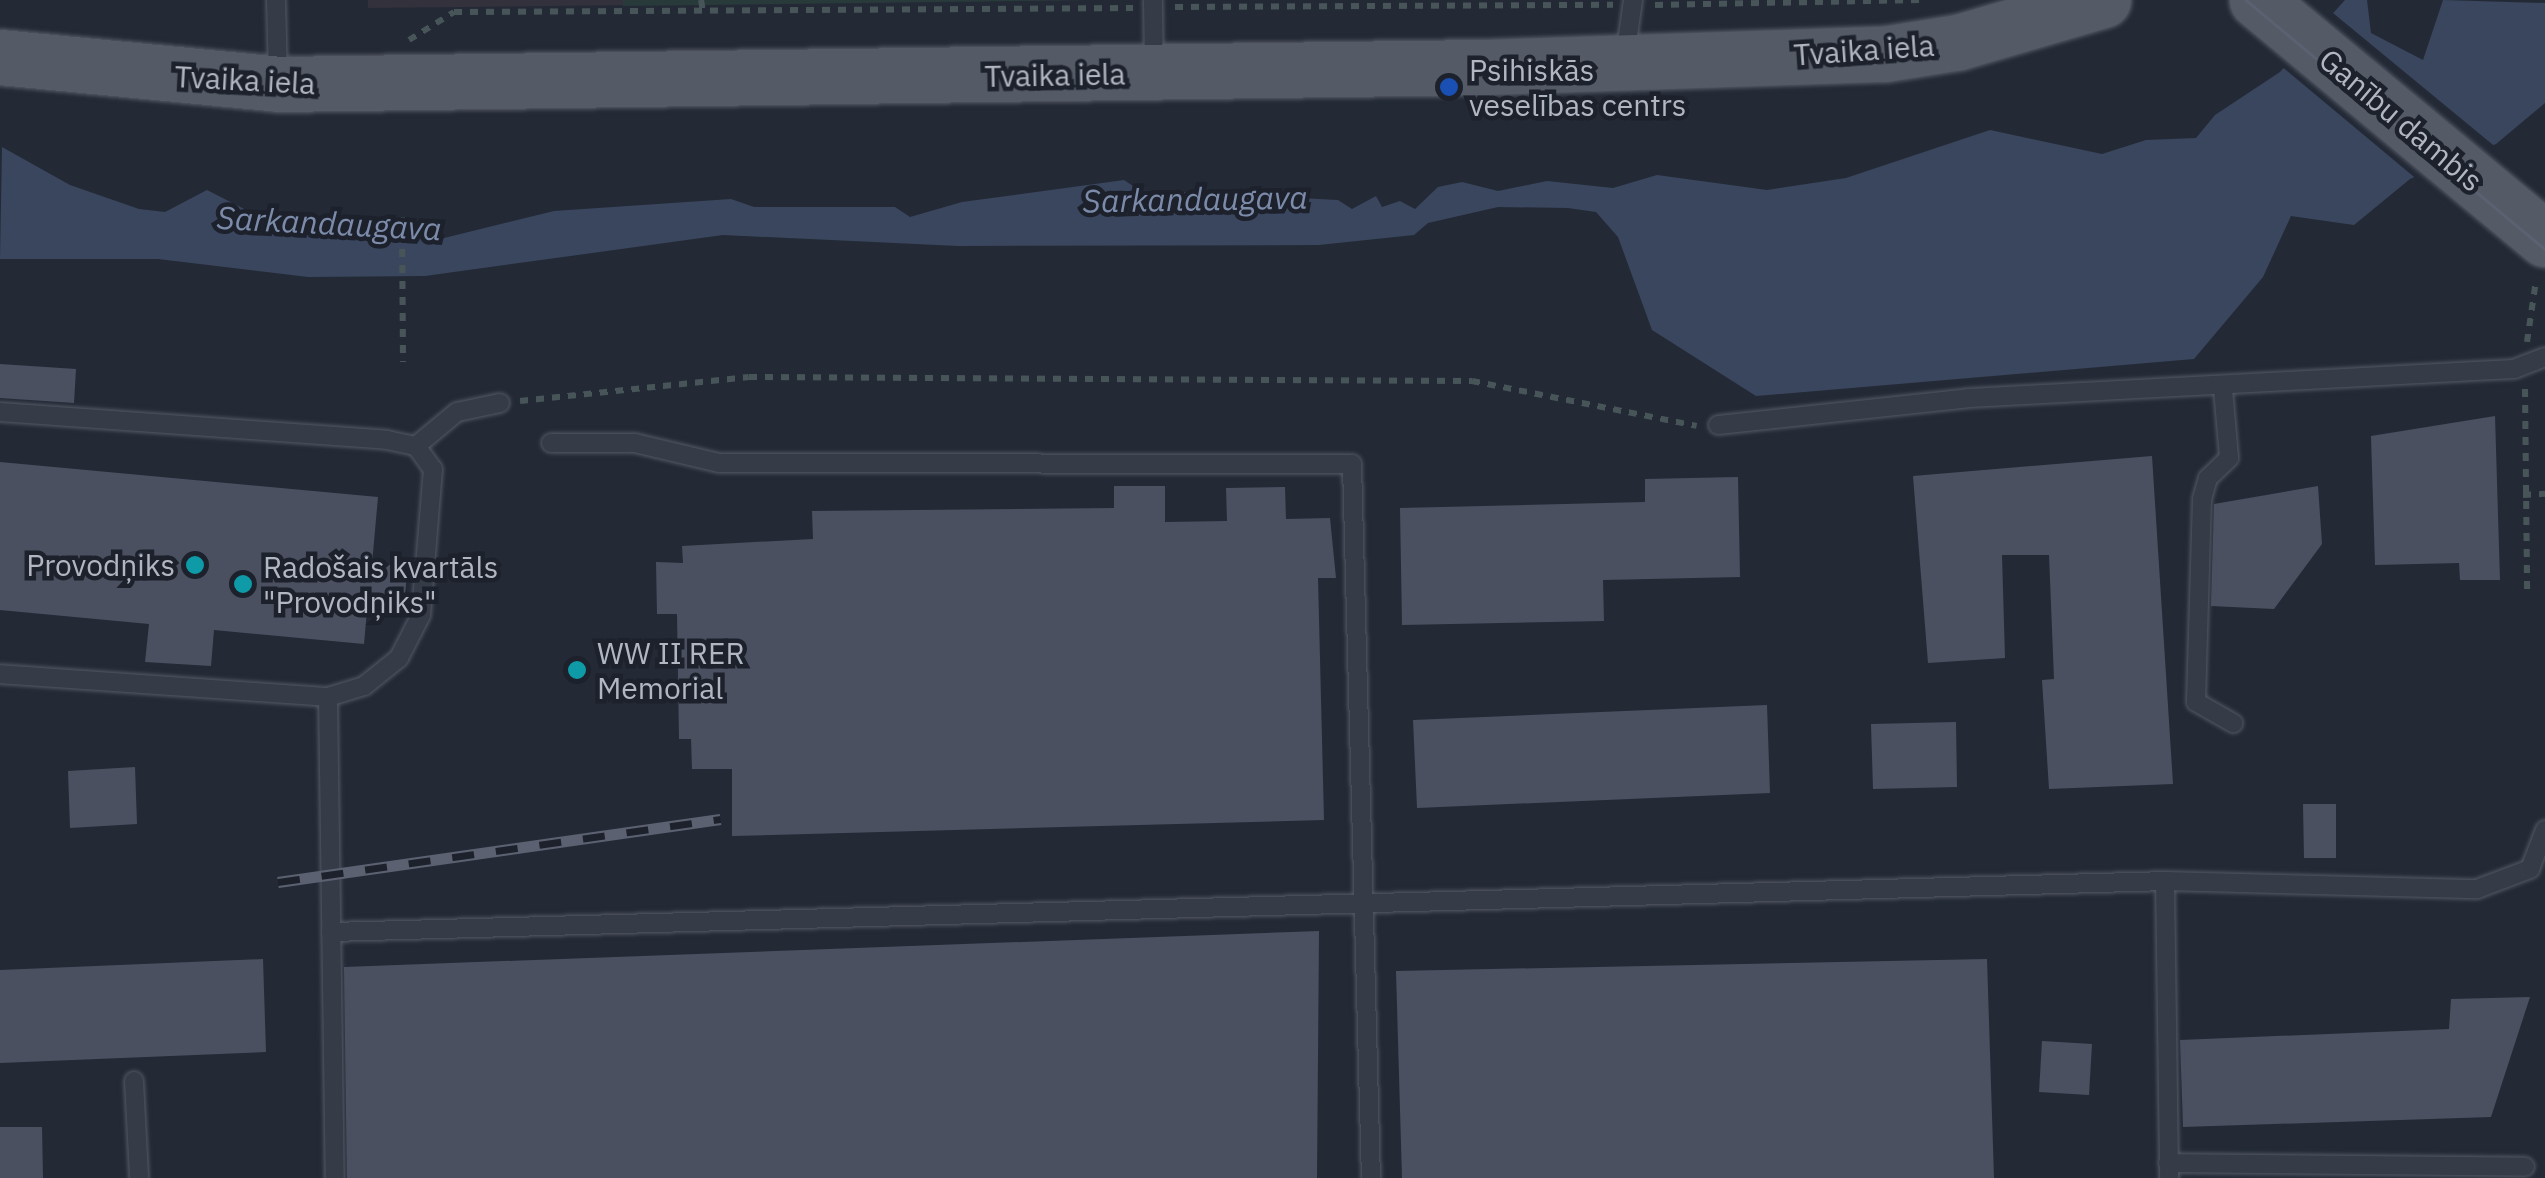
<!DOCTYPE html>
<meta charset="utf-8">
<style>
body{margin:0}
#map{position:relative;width:2545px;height:1178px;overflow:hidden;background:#232a36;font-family:"IBM Plex Sans",sans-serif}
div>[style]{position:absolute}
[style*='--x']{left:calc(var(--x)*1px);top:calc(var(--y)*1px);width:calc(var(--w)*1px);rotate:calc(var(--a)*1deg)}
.medical>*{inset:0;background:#33313c}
.green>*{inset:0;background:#293a3b}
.water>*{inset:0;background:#3a465e}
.pier>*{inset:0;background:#232a36}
.building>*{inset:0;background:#4a5060}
.path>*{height:6px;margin-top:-3px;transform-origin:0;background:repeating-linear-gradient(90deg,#475559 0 8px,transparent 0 16px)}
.roads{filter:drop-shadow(0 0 2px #545965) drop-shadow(0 0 2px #545965)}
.lane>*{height:18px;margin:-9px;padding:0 9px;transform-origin:9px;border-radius:9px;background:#363c47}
.primary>*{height:55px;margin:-27.5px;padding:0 27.5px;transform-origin:27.5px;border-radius:27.5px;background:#545b67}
.tram>*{height:2.5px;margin:-1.25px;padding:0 1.25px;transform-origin:1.25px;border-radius:1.25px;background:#5b6170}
.rail>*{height:11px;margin-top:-5.5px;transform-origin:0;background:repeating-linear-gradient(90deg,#1c212c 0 22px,#5b6170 0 44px);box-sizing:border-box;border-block:2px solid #5b6170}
.dots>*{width:28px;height:28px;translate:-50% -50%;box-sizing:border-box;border:5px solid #1c212c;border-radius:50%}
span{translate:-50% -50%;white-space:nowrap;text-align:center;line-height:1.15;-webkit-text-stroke:9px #1c212c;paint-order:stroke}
.street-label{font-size:30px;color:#b1b6c3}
.poi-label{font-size:30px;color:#b1b6c3}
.left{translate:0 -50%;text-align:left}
.right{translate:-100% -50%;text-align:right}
.water-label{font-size:32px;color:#7c8ba9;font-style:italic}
</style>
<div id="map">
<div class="medical">
<div style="clip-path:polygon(368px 0,1089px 0,368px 8px)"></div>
</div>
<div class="green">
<div style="clip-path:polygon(623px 0,1089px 0,623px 6px)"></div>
</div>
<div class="water">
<div style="clip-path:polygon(2345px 0,2367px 0,2371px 33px,2423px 60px,2443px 0,2545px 3px,2545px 103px,2496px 144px,2410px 179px,2354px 225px,2291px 216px,2263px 277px,2194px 359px,1756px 396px,1652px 330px,1618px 237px,1596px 212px,1568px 208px,1498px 207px,1428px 223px,1414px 235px,1319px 245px,958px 246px,723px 235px,425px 276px,308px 277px,158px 259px,0 259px,2px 147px,70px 185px,139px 209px,165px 212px,207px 190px,260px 217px,436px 240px,554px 211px,731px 199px,754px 207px,895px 207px,910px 217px,962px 202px,1124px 180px,1139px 190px,1338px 200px,1352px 209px,1376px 196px,1382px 207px,1400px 201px,1415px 209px,1438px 187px,1462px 182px,1498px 191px,1547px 181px,1613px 188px,1657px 175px,1767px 190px,1846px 178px,1990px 130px,2102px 154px,2146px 140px,2196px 138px,2215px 115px,2280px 72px)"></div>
</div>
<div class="pier">
<div style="clip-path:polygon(2333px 13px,2498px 149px,2419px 181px,2280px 65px)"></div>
</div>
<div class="building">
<div style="clip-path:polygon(0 364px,76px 369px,74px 403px,0 398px)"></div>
<div style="clip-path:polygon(2495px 416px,2500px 580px,2460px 580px,2459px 563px,2375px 565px,2371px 436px)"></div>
<div style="clip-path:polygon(2152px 456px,2173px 784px,2049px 789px,2042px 680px,2054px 679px,2049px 555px,2002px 555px,2005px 658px,1928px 663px,1913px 476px)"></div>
<div style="clip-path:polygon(0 462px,378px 497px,372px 564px,408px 566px,403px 613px,367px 610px,364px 644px,214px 630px,211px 666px,145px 662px,149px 624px,0 610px)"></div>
<div style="clip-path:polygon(1738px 477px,1740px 577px,1603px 580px,1604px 621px,1402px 625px,1400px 508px,1645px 502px,1645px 479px)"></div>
<div style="clip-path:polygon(1114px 486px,1165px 486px,1165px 522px,1227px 521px,1226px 488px,1285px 487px,1286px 519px,1330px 518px,1336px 578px,1318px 578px,1324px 820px,732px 836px,732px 769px,692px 769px,691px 739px,679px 739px,677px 614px,657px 614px,656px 562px,683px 563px,682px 546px,813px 539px,812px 511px,1114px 508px)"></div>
<div style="clip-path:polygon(2318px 486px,2322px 544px,2274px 609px,2211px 606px,2214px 504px)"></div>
<div style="clip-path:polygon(1767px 705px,1770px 793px,1417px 808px,1413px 720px)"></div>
<div style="clip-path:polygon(1956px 722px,1957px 787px,1873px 789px,1871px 724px)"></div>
<div style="clip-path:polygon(135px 767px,137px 824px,70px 828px,68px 771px)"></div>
<div style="clip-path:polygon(2303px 804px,2336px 804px,2336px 858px,2304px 858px)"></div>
<div style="clip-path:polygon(1319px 931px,1317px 1178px,347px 1178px,344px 967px)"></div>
<div style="clip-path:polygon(263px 959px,266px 1052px,0 1063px,0 970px)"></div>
<div style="clip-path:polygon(1987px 959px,1994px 1178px,1402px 1178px,1396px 971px)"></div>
<div style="clip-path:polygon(2530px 997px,2491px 1117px,2183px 1127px,2180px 1040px,2449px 1029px,2451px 999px)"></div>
<div style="clip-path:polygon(2042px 1041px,2092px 1044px,2089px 1095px,2039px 1092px)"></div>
<div style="clip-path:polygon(0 1127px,42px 1127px,43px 1178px,0 1178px)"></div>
</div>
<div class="path">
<div style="--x:701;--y:0;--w:11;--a:80"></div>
<div style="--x:1655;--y:5;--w:264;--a:-1.1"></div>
<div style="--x:1175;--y:7;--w:438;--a:-0.3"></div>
<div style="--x:409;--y:40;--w:53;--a:-31.9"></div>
<div style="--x:454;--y:12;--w:679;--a:-0.34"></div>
<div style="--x:402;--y:217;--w:145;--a:89.6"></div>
<div style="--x:2527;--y:342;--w:63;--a:-81.7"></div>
<div style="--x:2525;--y:389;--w:203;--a:89.4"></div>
<div style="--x:520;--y:401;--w:230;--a:-6"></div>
<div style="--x:749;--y:377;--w:723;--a:0.32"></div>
<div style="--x:1472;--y:381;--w:229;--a:11.3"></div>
<div style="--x:2523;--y:495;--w:22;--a:-3"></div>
</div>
<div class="roads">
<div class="lane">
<div style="--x:276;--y:0;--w:79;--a:88.5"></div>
<div style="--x:1153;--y:0;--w:68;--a:89.2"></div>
<div style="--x:1625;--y:57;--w:58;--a:-82"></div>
<div style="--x:2223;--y:389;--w:69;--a:85"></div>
<div style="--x:2229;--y:458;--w:29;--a:136"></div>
<div style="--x:2208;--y:478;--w:22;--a:106"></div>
<div style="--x:2202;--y:499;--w:203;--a:91.7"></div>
<div style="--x:2196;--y:702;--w:43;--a:29.6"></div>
<div style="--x:0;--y:412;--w:388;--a:4.1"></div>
<div style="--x:387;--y:440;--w:30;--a:12"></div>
<div style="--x:416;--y:446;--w:29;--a:54"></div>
<div style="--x:433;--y:469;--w:146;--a:94.7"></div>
<div style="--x:421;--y:615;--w:48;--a:117.1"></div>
<div style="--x:399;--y:658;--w:45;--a:141.3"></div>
<div style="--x:364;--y:686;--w:38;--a:163"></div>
<div style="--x:328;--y:697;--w:329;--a:-176"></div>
<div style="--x:1718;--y:425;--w:252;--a:-6.1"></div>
<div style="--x:1969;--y:398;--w:546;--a:-3.05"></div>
<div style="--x:2514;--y:369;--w:33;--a:-21"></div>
<div style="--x:551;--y:443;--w:84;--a:0"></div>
<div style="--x:635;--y:443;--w:86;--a:13.4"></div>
<div style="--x:719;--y:463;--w:633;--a:0.09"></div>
<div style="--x:1352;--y:464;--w:714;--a:88.48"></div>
<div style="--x:416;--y:446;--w:53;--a:-39.7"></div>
<div style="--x:457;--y:412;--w:44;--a:-11.8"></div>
<div style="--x:328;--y:697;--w:481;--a:89.2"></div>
<div style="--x:2165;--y:881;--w:297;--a:89.2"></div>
<div style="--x:331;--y:932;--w:1835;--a:-1.59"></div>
<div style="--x:2165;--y:881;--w:312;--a:1.5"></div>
<div style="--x:2477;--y:889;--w:57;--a:-20.7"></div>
<div style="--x:2530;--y:869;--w:42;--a:-69"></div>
<div style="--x:134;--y:1081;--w:97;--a:87"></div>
<div style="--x:2168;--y:1163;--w:357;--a:0.6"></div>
</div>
<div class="primary">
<div style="--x:2257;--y:0;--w:374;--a:39.7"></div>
<div style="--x:0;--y:57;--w:279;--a:5.5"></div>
<div style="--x:278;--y:84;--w:1208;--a:-0.81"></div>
<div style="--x:1486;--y:67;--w:398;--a:-1.9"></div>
<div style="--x:1884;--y:54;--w:76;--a:-9.1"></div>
<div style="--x:1959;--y:42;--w:150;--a:-16.3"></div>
</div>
</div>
<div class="tram">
<div style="--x:2246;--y:0;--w:389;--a:39.8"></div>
</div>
<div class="rail">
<div style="--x:278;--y:882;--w:447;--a:-8.1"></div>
</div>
<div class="dots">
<div style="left:1449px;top:87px;background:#1a4fb4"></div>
<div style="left:195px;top:565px;background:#0f9aa8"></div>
<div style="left:243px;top:584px;background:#0f9aa8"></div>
<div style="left:577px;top:670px;background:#0f9aa8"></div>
</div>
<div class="street-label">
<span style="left:1864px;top:50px;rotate:-4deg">Tvaika iela</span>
<span style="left:1055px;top:75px;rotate:-1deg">Tvaika iela</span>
<span style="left:245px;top:80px;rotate:3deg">Tvaika iela</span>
<span style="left:2401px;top:120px;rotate:40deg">Ganību dambis</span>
</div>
<div class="poi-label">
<span class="left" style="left:1469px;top:87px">Psihiskās<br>veselības centrs</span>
<span class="right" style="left:175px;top:565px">Provodņiks</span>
<span class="left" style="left:263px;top:584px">Radošais kvartāls<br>"Provodņiks"</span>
<span class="left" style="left:597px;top:670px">WW II RER<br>Memorial</span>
</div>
<div class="water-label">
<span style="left:1195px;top:199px;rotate:-1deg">Sarkandaugava</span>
<span style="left:329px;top:223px;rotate:3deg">Sarkandaugava</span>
</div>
</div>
